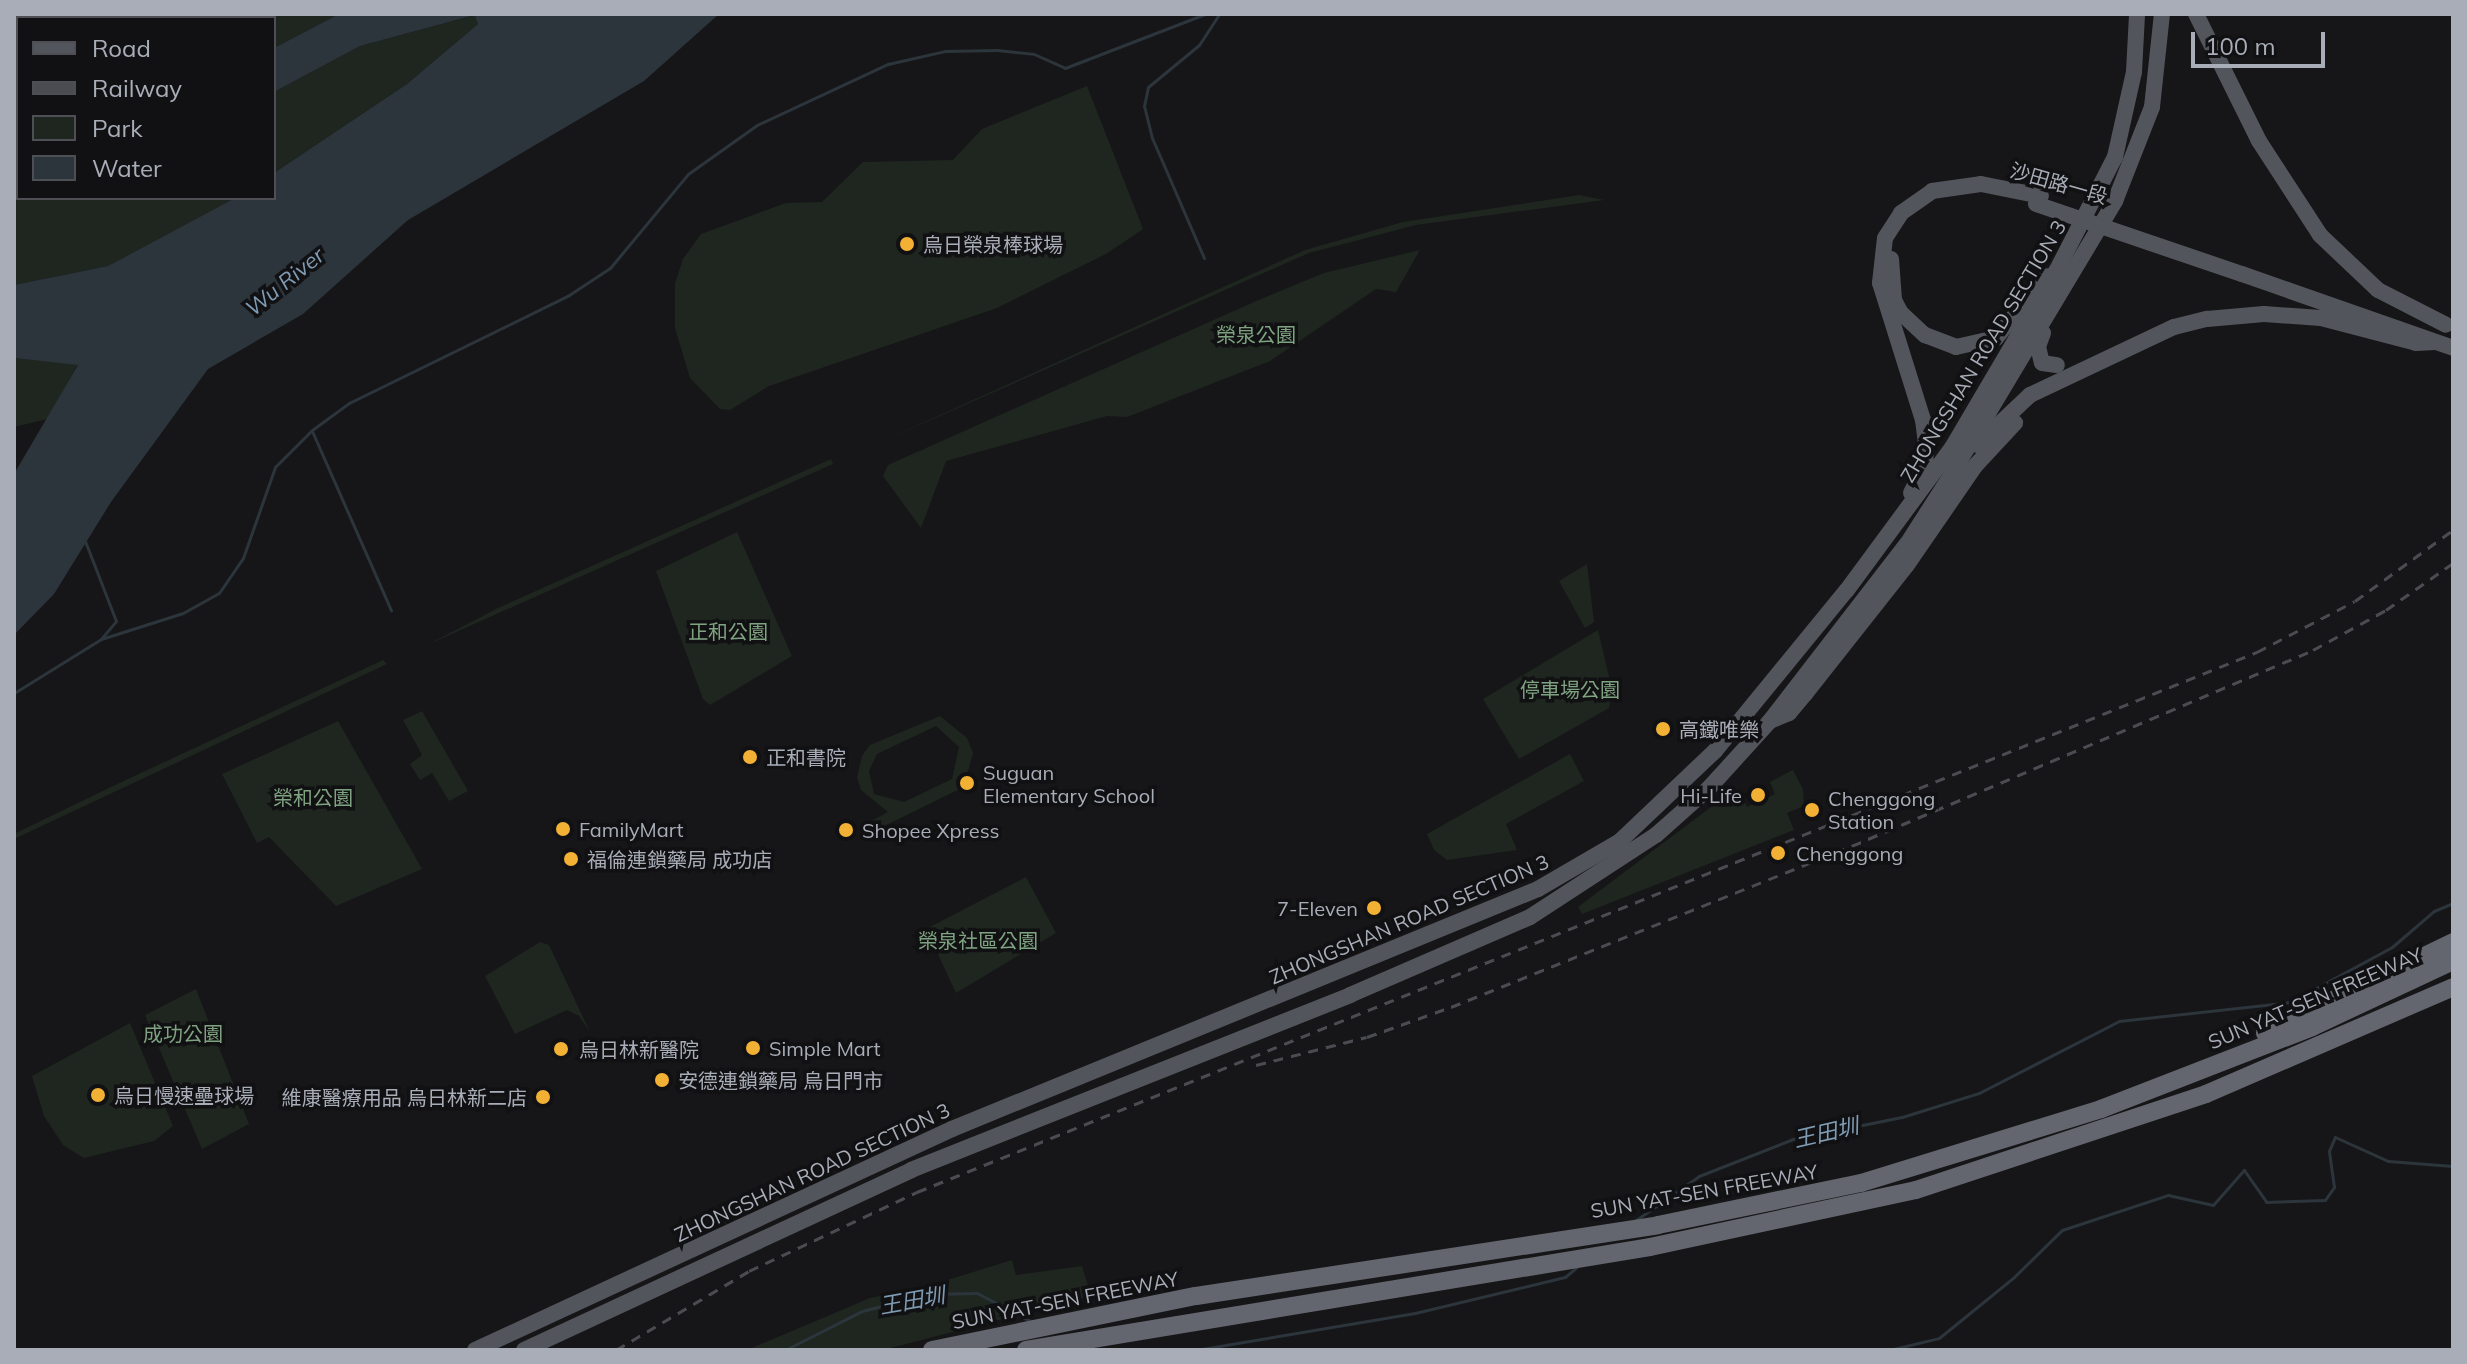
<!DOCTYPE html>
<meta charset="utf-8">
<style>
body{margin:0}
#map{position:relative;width:2467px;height:1364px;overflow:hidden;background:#161618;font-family:Mulish,"Noto Sans TC",sans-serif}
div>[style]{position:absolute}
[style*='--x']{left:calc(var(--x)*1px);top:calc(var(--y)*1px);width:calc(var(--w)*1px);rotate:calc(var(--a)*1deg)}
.green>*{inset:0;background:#1e261f}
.water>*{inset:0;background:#2c353c}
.stream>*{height:3px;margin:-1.5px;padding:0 1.5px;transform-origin:1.5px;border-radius:1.5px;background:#2c353c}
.primary>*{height:16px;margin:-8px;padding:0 8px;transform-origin:8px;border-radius:8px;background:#53555c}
.highway>*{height:18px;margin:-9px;padding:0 9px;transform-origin:9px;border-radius:9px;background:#63666e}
.rail>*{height:3px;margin-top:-1.5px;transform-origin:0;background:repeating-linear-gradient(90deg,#4a4c52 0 10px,transparent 0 18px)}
.primary-bridge>*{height:16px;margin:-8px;padding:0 8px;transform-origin:8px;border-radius:8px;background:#53555c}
.dots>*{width:22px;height:22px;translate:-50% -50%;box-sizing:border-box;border:4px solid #111113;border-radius:50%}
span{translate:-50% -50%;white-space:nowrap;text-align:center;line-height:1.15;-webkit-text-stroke:7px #111113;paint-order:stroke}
.street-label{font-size:20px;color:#a8adb8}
.poi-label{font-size:20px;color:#a8adb8}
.left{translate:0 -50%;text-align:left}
.right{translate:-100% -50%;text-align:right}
.park-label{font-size:20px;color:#7fa381}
.water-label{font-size:22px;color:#7f9bb3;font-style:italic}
.frame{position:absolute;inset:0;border:16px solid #a8adb8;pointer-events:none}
.legend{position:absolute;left:16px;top:16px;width:260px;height:184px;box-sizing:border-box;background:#111113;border:2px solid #4d4f55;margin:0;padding:10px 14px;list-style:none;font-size:24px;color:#a8adb8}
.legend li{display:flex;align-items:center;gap:16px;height:40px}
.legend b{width:40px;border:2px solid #4d4f55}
.scale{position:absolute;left:2191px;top:32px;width:134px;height:36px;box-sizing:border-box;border:4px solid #a8adb8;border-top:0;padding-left:10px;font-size:24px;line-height:28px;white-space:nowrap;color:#a8adb8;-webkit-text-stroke:6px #111113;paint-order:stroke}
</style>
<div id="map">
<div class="green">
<div style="clip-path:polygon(14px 14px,339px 14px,274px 48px,274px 18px,18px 18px,14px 167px)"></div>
<div style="clip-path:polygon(476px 15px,478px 24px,407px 84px,274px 173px,274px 92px,360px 46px)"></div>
<div style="clip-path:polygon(1087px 86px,1143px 229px,1106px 254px,997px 308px,769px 386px,730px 410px,720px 409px,690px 378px,675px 328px,675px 283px,683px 259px,701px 234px,786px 203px,822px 202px,863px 162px,953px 160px,982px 129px)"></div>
<div style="clip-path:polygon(1579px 195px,1604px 200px,1416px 225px,1309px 253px,874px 445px,1305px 250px,1403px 222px)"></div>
<div style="clip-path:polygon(235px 198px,108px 266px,14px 285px,14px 199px)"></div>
<div style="clip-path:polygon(1420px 250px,1396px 292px,1376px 289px,1270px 361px,1127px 417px,1107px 416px,946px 461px,921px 528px,883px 476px,888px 465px,1254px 302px,1324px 273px)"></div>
<div style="clip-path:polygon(14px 358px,78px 364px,48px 419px,14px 427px)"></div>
<div style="clip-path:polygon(831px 459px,833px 464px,427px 645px,498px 608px)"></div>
<div style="clip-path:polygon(737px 532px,792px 656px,710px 705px,703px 699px,656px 571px)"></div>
<div style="clip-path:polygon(1587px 564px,1594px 622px,1585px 628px,1559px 581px)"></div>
<div style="clip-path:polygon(1598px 630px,1612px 689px,1609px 708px,1519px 759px,1483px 699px)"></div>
<div style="clip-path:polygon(383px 660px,387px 664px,14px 839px,14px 834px,113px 786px)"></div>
<div style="clip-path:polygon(422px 711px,468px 791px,449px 801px,432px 773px,420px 780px,410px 764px,422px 755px,403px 720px)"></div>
<div style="clip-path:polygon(evenodd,940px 716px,967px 738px,973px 753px,967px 775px,972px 783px,876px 830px,873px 820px,888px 812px,861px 790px,857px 778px,862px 756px,870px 745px,940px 716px,936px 726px,959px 747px,952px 779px,904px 802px,874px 794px,869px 771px,877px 754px,936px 726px)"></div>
<div style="clip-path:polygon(338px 721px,422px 869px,336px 906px,269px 837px,257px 843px,222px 774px)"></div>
<div style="clip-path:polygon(1570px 754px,1584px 781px,1506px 824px,1517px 850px,1447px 860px,1434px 850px,1427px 834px)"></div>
<div style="clip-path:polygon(1793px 770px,1803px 789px,1804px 806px,1787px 813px,1794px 830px,1582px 914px,1578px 907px,1731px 792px,1741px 795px,1747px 807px,1775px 794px,1770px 782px)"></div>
<div style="clip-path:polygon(1026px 877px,1056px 933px,956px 993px,926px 929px)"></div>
<div style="clip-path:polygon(540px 942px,549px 945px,590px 1032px,579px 1016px,567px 1010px,515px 1034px,485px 976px)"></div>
<div style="clip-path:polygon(196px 989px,249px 1124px,202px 1149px,145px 1015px)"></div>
<div style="clip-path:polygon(130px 1023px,173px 1126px,154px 1141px,84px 1158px,63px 1145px,44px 1116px,32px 1076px)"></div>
<div style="clip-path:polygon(1012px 1260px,1016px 1275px,1082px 1266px,1091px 1296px,883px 1350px,747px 1350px,870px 1298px,925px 1287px)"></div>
</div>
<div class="water">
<div style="clip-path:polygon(339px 14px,719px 14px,644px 81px,408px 220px,303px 314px,208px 369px,111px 502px,54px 594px,14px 635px,14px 474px,78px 365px,14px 358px,14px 285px,108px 266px,235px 198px,274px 198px,274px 173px,407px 84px,478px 24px,475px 15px,360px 46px,274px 92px,274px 48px)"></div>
</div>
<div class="stream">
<div style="--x:1204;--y:258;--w:131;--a:-113.4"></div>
<div style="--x:1152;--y:138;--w:33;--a:-104"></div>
<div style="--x:1144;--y:106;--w:19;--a:-78"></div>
<div style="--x:1148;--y:87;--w:66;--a:-39.5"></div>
<div style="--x:1199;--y:45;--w:37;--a:-57"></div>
<div style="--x:312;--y:431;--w:196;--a:66.2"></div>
<div style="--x:101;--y:639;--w:86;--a:-17.6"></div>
<div style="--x:183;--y:613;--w:41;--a:-29.1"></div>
<div style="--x:219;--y:593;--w:42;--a:-55.6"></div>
<div style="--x:243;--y:558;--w:96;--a:-70.6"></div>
<div style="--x:275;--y:467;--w:52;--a:-45"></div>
<div style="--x:312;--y:430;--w:46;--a:-36.1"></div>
<div style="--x:349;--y:403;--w:245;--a:-26.1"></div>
<div style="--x:569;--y:295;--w:49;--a:-33.4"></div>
<div style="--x:610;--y:268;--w:122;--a:-50.3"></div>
<div style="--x:688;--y:174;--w:85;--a:-35.4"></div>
<div style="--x:757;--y:125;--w:145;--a:-25"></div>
<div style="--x:888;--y:64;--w:58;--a:-12.8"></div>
<div style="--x:945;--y:51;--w:52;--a:-1.1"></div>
<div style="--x:997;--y:50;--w:37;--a:6"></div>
<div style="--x:1034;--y:54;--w:34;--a:24"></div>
<div style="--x:1065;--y:68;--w:150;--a:-21.1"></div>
<div style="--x:14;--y:693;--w:102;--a:-31.8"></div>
<div style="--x:101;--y:639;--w:23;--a:-50"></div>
<div style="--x:116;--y:621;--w:86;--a:-111.2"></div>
<div style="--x:1636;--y:1220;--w:77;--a:-34.9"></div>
<div style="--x:1699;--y:1176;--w:101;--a:-21.5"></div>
<div style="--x:1793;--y:1139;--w:111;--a:-11.4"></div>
<div style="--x:1902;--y:1117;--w:81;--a:-17.3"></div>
<div style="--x:1979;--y:1093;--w:157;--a:-27.2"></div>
<div style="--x:2119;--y:1021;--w:172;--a:-6.3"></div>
<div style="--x:2290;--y:1002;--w:116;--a:-28.3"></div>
<div style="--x:2392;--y:947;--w:55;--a:-40.6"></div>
<div style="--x:2434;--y:911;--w:21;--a:-23"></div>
<div style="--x:785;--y:1350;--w:86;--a:-26.9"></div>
<div style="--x:862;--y:1311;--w:69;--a:-14.2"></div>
<div style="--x:929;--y:1294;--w:48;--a:-1.2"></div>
<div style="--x:977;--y:1293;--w:64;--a:27.8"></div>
<div style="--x:1196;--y:1350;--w:222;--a:-9.6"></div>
<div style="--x:1415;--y:1313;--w:154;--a:-13.5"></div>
<div style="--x:1565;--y:1277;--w:16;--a:-40"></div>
<div style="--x:1889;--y:1350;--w:51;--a:-13.5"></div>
<div style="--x:1939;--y:1338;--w:97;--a:-39.1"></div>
<div style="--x:2014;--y:1277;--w:67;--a:-44.4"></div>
<div style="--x:2062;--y:1230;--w:112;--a:-18.3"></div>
<div style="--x:2168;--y:1195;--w:46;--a:12.5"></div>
<div style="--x:2213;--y:1205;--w:47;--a:-48.5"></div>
<div style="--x:2244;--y:1170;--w:39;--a:55"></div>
<div style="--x:2266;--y:1202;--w:59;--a:-1.9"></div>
<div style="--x:2325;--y:1200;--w:16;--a:-55"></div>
<div style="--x:2334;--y:1187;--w:36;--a:-98"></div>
<div style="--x:2329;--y:1151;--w:15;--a:-67"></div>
<div style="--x:2335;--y:1137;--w:58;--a:24.4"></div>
<div style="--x:2388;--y:1161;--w:65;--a:4.4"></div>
</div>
<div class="primary">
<div style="--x:2196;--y:14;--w:142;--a:63.6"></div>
<div style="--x:2259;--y:141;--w:112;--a:57"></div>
<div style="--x:2320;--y:235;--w:80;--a:43.5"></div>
<div style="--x:2378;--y:290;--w:76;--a:27.2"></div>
<div style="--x:1891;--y:259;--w:41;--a:85.8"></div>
<div style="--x:1894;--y:300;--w:15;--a:62"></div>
<div style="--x:1901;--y:313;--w:33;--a:43"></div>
<div style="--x:1925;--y:335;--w:33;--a:21"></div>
<div style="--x:1956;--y:347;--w:41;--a:-12.7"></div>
<div style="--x:1996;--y:338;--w:80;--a:-50.6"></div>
<div style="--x:2242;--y:274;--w:224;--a:19.3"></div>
<div style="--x:2043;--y:333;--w:15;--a:110"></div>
<div style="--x:2038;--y:347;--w:16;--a:76"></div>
<div style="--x:2042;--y:363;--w:15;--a:8"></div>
<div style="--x:1977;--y:445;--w:73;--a:-43.3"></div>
<div style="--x:2030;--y:395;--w:159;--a:-25.3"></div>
<div style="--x:2174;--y:327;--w:34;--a:-14"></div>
<div style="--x:2207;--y:319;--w:57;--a:-5"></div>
<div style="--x:2264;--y:314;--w:57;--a:4"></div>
<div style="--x:2321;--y:318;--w:98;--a:14.7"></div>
<div style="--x:2416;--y:343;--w:19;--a:-3"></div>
<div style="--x:1911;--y:493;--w:30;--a:-63"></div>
<div style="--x:1925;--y:466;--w:22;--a:-87"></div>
<div style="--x:1926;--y:444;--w:24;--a:-97"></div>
<div style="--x:1923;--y:420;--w:144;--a:-107.4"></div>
<div style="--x:1880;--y:283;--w:45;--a:-83.7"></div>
<div style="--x:1885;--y:238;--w:30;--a:-57"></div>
<div style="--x:1901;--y:213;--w:38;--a:-35"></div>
<div style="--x:1932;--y:191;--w:49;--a:-8.1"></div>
<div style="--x:1981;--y:184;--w:61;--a:11.3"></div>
<div style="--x:1770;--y:721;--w:21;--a:-23"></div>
<div style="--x:1789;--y:713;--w:25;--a:-50"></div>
<div style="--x:1805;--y:694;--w:164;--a:-51.7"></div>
<div style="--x:1907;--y:565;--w:120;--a:-55.5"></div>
<div style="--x:1975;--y:466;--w:59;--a:-47.1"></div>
<div style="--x:475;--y:1350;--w:526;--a:-24.86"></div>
<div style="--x:952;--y:1129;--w:633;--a:-22.27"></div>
<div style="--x:1538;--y:889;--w:95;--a:-30.3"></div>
<div style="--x:1620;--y:841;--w:131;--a:-43.5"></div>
<div style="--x:1715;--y:751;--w:208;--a:-50.7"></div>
<div style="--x:1847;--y:590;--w:179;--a:-53.6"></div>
<div style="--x:1953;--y:446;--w:211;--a:-59.5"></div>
<div style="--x:2060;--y:264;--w:120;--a:-62.8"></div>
<div style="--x:2115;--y:157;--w:87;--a:-77.4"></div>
<div style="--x:2134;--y:72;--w:58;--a:-87"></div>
<div style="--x:524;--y:1350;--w:427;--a:-24.9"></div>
<div style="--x:911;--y:1170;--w:473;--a:-21.7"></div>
<div style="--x:1350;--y:995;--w:196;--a:-23.4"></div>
<div style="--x:1530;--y:917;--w:150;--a:-33.1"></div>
<div style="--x:1656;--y:835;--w:71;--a:-41.6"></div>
<div style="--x:1709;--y:788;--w:91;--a:-47.7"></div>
<div style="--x:1770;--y:721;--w:224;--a:-52.3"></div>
<div style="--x:1907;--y:544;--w:80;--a:-57.3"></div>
<div style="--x:1950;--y:477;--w:322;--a:-59.1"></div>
<div style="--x:2115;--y:201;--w:101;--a:-68.5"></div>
<div style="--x:2152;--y:107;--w:94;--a:-83.9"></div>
</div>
<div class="highway">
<div style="--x:2265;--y:1033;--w:209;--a:-25.8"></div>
<div style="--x:932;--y:1350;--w:269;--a:-11.6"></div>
<div style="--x:1196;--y:1296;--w:467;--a:-8.7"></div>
<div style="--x:1658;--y:1225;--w:207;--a:-11.7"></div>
<div style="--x:1861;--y:1183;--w:251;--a:-17.1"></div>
<div style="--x:2101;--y:1109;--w:226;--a:-21.2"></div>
<div style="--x:2312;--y:1027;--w:156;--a:-25.1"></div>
<div style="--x:1026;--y:1350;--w:632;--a:-9.37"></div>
<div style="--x:1650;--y:1247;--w:272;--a:-12.1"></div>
<div style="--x:1916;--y:1190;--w:305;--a:-18.3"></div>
<div style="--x:2206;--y:1094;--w:269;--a:-23.4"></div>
</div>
<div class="rail">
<div style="--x:1256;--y:1065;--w:114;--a:-14.2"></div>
<div style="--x:1367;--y:1037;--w:89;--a:-19.7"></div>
<div style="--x:1451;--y:1007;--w:450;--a:-21.9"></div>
<div style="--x:1868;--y:839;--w:483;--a:-23"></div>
<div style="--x:2313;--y:650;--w:83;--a:-28.7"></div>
<div style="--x:2386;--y:610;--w:82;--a:-35"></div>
<div style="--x:616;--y:1350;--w:155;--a:-30.7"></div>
<div style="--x:749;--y:1271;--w:186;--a:-25.2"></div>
<div style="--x:917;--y:1192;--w:1445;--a:-21.95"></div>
<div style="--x:2257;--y:652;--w:110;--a:-27.5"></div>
<div style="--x:2355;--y:601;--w:121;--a:-35.9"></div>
</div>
<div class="primary-bridge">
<div style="--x:2036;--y:204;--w:218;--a:18.8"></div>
</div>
<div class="dots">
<div style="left:907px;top:244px;background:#f2b134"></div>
<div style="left:1663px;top:729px;background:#f2b134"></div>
<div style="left:750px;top:757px;background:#f2b134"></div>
<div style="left:967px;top:783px;background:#f2b134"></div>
<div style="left:1758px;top:795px;background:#f2b134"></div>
<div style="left:1812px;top:810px;background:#f2b134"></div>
<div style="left:563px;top:829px;background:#f2b134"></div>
<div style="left:846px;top:830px;background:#f2b134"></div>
<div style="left:1778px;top:853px;background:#f2b134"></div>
<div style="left:571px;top:859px;background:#f2b134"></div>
<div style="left:1374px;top:908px;background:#f2b134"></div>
<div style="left:753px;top:1048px;background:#f2b134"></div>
<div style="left:561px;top:1049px;background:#f2b134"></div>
<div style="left:662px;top:1080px;background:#f2b134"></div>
<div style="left:98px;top:1095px;background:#f2b134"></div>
<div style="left:543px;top:1097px;background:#f2b134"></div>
</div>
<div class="street-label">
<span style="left:2059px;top:183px;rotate:16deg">沙田路一段</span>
<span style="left:1983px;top:351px;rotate:-59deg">ZHONGSHAN ROAD SECTION 3</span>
<span style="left:1409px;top:919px;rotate:-23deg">ZHONGSHAN ROAD SECTION 3</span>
<span style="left:2315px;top:998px;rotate:-23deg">SUN YAT-SEN FREEWAY</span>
<span style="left:812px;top:1172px;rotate:-25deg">ZHONGSHAN ROAD SECTION 3</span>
<span style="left:1704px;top:1191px;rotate:-10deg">SUN YAT-SEN FREEWAY</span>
<span style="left:1065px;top:1300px;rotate:-11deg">SUN YAT-SEN FREEWAY</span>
</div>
<div class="poi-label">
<span class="left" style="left:923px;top:244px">烏日榮泉棒球場</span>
<span class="left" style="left:1679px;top:729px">高鐵唯樂</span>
<span class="left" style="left:766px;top:757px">正和書院</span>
<span class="left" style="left:983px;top:784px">Suguan<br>Elementary School</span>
<span class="right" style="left:1742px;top:795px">Hi-Life</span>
<span class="left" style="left:1828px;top:810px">Chenggong<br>Station</span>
<span class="left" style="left:579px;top:829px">FamilyMart</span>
<span class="left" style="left:862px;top:830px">Shopee Xpress</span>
<span class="left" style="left:1796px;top:853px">Chenggong</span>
<span class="left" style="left:587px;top:859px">福倫連鎖藥局 成功店</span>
<span class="right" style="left:1358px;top:908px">7-Eleven</span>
<span class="left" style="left:769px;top:1048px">Simple Mart</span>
<span class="left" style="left:579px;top:1049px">烏日林新醫院</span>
<span class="left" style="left:678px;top:1080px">安德連鎖藥局 烏日門市</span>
<span class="left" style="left:114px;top:1095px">烏日慢速壘球場</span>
<span class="right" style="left:527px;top:1097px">維康醫療用品 烏日林新二店</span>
</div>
<div class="park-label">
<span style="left:1256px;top:334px">榮泉公園</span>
<span style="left:728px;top:631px">正和公園</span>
<span style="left:1570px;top:689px">停車場公園</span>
<span style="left:313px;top:797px">榮和公園</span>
<span style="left:978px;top:940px">榮泉社區公園</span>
<span style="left:183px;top:1033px">成功公園</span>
</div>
<div class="water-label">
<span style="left:285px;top:282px;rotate:-39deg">Wu River</span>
<span style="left:1826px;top:1133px;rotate:-13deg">王田圳</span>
<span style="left:912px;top:1301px;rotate:-10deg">王田圳</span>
</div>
<div class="frame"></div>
<ul class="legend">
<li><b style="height:10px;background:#53555c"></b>Road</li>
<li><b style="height:10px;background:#4a4c52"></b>Railway</li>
<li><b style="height:22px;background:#1e261f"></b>Park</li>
<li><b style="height:22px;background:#2c353c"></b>Water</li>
</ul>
<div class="scale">100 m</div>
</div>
